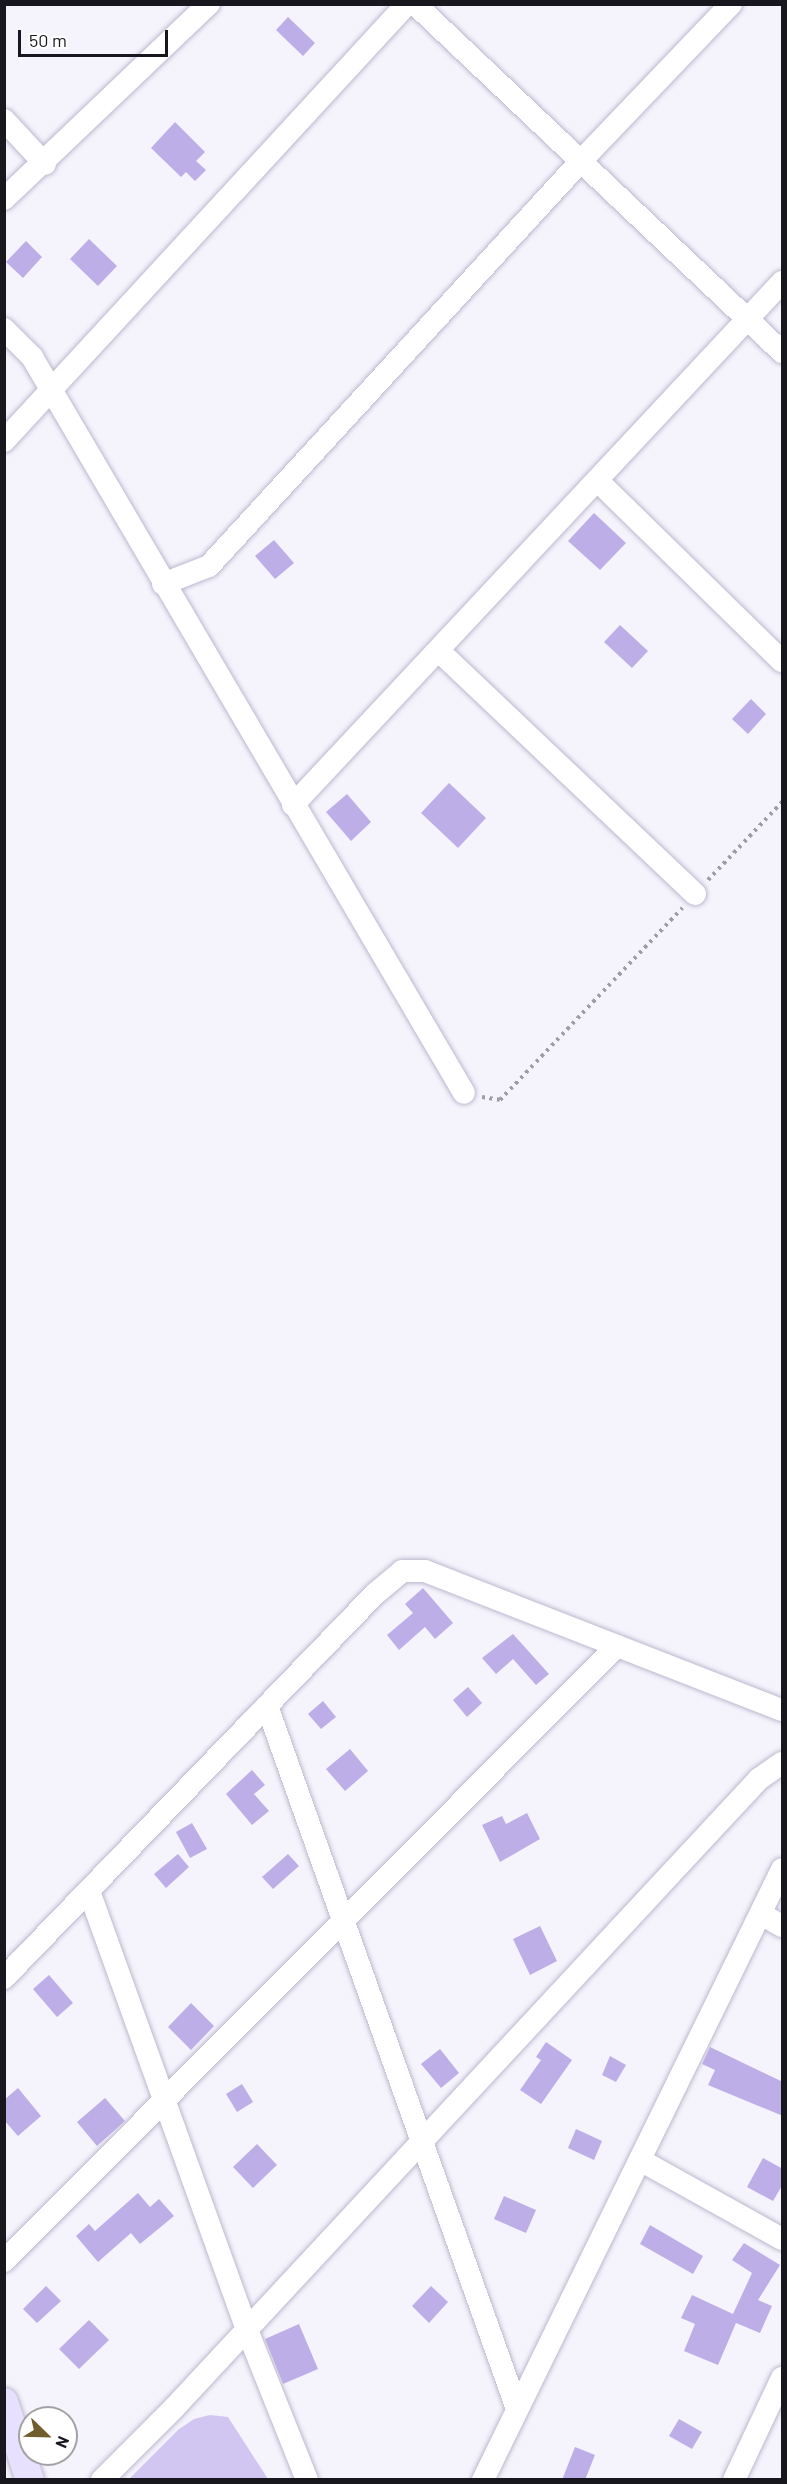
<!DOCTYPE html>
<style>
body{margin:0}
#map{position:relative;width:787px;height:2484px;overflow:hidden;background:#f5f3fc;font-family:Barlow,sans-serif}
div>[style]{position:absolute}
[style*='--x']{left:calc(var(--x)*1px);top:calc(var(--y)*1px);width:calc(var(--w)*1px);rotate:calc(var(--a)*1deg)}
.green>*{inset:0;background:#d1c6f1}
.building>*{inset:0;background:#bdaee8}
.path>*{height:4px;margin-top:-2px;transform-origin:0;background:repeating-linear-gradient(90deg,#9e9ca4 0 3px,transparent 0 7.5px)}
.roads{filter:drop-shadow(0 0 2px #bdb8ce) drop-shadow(0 0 2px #bdb8ce)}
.minor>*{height:22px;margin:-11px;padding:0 11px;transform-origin:11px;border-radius:11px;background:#fff}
.major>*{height:28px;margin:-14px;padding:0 14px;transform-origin:14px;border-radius:14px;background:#e8e1fe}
span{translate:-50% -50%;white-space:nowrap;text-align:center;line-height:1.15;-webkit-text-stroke:4.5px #fff;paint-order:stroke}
.frame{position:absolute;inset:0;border:6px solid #19171e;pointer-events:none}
.north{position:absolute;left:18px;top:2406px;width:60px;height:60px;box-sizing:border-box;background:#fff;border:2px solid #a3a2a5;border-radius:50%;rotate:113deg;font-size:16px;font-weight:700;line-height:24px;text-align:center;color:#19171e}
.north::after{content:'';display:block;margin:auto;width:21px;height:27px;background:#715c2b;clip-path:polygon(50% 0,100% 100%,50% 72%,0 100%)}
.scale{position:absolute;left:18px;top:30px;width:150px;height:27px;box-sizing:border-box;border:3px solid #19171e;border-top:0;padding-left:8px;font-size:18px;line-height:21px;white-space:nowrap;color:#19171e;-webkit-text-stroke:4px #fff;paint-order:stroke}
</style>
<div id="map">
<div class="green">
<div style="clip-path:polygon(210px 2415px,228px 2417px,268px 2479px,129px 2479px,179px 2429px,194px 2419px)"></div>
</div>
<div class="building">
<div style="clip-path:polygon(288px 17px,315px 43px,303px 56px,276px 30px)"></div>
<div style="clip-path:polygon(175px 122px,205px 152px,196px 161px,206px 170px,195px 181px,186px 172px,181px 177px,151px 148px)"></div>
<div style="clip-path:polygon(89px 239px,117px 266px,98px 286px,70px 259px)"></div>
<div style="clip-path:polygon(26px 241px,42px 257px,23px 278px,6px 262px)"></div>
<div style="clip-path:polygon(594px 513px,626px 543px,600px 570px,568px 541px)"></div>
<div style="clip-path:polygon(274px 540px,294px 563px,275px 579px,255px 556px)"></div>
<div style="clip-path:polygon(620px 625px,648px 651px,632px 668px,604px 642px)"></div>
<div style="clip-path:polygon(751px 699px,766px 714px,748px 734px,732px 719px)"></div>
<div style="clip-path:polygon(449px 783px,486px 818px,458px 848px,421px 813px)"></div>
<div style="clip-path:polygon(347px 794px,371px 822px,351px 841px,326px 812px)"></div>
<div style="clip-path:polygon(423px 1588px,453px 1623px,435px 1639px,425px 1627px,399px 1650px,387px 1635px,413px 1613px,405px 1604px)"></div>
<div style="clip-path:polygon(513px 1634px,549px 1674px,536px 1685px,513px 1659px,496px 1674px,482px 1658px)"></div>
<div style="clip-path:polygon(468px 1687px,482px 1703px,467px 1717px,453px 1700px)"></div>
<div style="clip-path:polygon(323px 1701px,336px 1717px,321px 1729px,308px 1714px)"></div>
<div style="clip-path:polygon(350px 1749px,368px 1771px,345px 1791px,326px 1769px)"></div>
<div style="clip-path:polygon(252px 1770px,265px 1785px,254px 1794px,269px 1811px,252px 1825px,226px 1794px)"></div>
<div style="clip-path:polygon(527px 1813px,540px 1839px,500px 1862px,482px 1825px,502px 1816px,506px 1824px)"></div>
<div style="clip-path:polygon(192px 1823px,207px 1849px,190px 1858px,176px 1832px)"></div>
<div style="clip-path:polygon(178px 1854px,189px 1867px,166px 1888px,154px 1874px)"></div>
<div style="clip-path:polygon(288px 1854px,299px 1866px,273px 1889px,262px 1877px)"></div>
<div style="clip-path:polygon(540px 1926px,557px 1961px,530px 1975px,513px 1939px)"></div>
<div style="clip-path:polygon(49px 1975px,73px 2003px,57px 2017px,33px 1989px)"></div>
<div style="clip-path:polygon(191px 2003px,214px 2026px,191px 2050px,168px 2027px)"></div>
<div style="clip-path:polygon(546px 2042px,572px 2060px,541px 2104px,520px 2090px,541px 2060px,536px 2057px)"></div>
<div style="clip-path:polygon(710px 2047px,783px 2082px,783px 2116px,708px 2085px,715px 2070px,702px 2064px)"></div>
<div style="clip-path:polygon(440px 2049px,459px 2073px,441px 2088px,421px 2064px)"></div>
<div style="clip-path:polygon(610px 2056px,626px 2065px,616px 2082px,602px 2075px)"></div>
<div style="clip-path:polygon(242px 2084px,253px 2102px,237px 2112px,226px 2094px)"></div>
<div style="clip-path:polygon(18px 2088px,41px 2116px,18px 2136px,4px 2120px,4px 2100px)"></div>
<div style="clip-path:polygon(105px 2098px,125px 2121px,97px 2146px,77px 2122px)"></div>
<div style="clip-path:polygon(576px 2129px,602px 2141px,594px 2160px,568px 2148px)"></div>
<div style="clip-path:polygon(257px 2144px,277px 2165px,253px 2188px,233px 2167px)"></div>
<div style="clip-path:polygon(763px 2158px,783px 2169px,783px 2184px,773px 2201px,747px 2187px)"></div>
<div style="clip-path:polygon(138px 2193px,150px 2207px,159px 2199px,174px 2216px,140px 2244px,131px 2233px,98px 2262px,76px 2236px,89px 2224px,95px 2231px)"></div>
<div style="clip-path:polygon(504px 2196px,536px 2210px,526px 2233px,494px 2219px)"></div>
<div style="clip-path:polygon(650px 2225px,703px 2256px,693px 2274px,640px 2244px)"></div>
<div style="clip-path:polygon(744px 2243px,780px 2265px,758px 2300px,772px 2306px,760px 2333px,736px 2323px,718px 2365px,684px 2351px,695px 2324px,681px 2318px,692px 2295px,733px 2314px,752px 2273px,732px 2260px)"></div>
<div style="clip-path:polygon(46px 2286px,61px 2301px,37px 2323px,23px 2309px)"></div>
<div style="clip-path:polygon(431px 2286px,448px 2302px,429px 2323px,412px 2306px)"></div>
<div style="clip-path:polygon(89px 2320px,109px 2340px,79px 2369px,59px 2349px)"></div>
<div style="clip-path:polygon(299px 2324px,318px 2369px,283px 2384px,265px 2339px)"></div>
<div style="clip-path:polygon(679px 2419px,702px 2432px,692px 2449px,669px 2436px)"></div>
<div style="clip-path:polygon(575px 2447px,595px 2455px,585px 2480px,562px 2480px)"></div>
</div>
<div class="path">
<div style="--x:708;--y:880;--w:108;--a:-46.5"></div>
<div style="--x:482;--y:1097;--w:18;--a:9"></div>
<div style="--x:500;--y:1100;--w:265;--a:-46.5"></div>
</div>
<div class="roads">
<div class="minor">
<div style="--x:415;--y:4;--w:506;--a:43.48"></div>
<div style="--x:4;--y:120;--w:60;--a:47"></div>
<div style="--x:4;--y:199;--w:283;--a:-43.6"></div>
<div style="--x:4;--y:329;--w:40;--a:45"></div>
<div style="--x:32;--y:357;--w:853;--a:59.59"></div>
<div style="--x:4;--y:441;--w:594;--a:-47.32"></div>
<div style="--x:599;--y:482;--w:256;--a:44.4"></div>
<div style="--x:163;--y:584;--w:49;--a:-21.4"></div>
<div style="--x:209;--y:566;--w:550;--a:-47.43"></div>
<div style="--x:581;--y:161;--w:217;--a:-46.3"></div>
<div style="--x:439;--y:651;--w:353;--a:43.5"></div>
<div style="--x:293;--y:805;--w:716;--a:-46.92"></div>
<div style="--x:267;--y:1706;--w:746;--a:70.42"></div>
<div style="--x:89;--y:1891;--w:467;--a:70.2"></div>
<div style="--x:247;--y:2330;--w:162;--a:68.2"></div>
<div style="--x:761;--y:1914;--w:24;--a:30"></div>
<div style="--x:4;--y:1978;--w:534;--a:-45.99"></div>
<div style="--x:375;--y:1594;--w:35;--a:-40"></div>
<div style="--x:402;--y:1571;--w:23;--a:0"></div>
<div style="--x:425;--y:1571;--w:383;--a:21.3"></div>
<div style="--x:640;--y:2160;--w:162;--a:29.1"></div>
<div style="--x:4;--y:2261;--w:868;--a:-45.09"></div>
<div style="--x:102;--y:2480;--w:102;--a:-45"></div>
<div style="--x:174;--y:2408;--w:859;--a:-47.08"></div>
<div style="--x:759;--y:1779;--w:28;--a:-35"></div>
<div style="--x:483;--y:2480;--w:680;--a:-63.92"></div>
<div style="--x:734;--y:2480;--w:113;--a:-64.8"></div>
</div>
<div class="major">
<div style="--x:4;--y:2402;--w:82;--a:71.6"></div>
</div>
</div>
<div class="frame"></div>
<div class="north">N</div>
<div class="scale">50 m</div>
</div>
